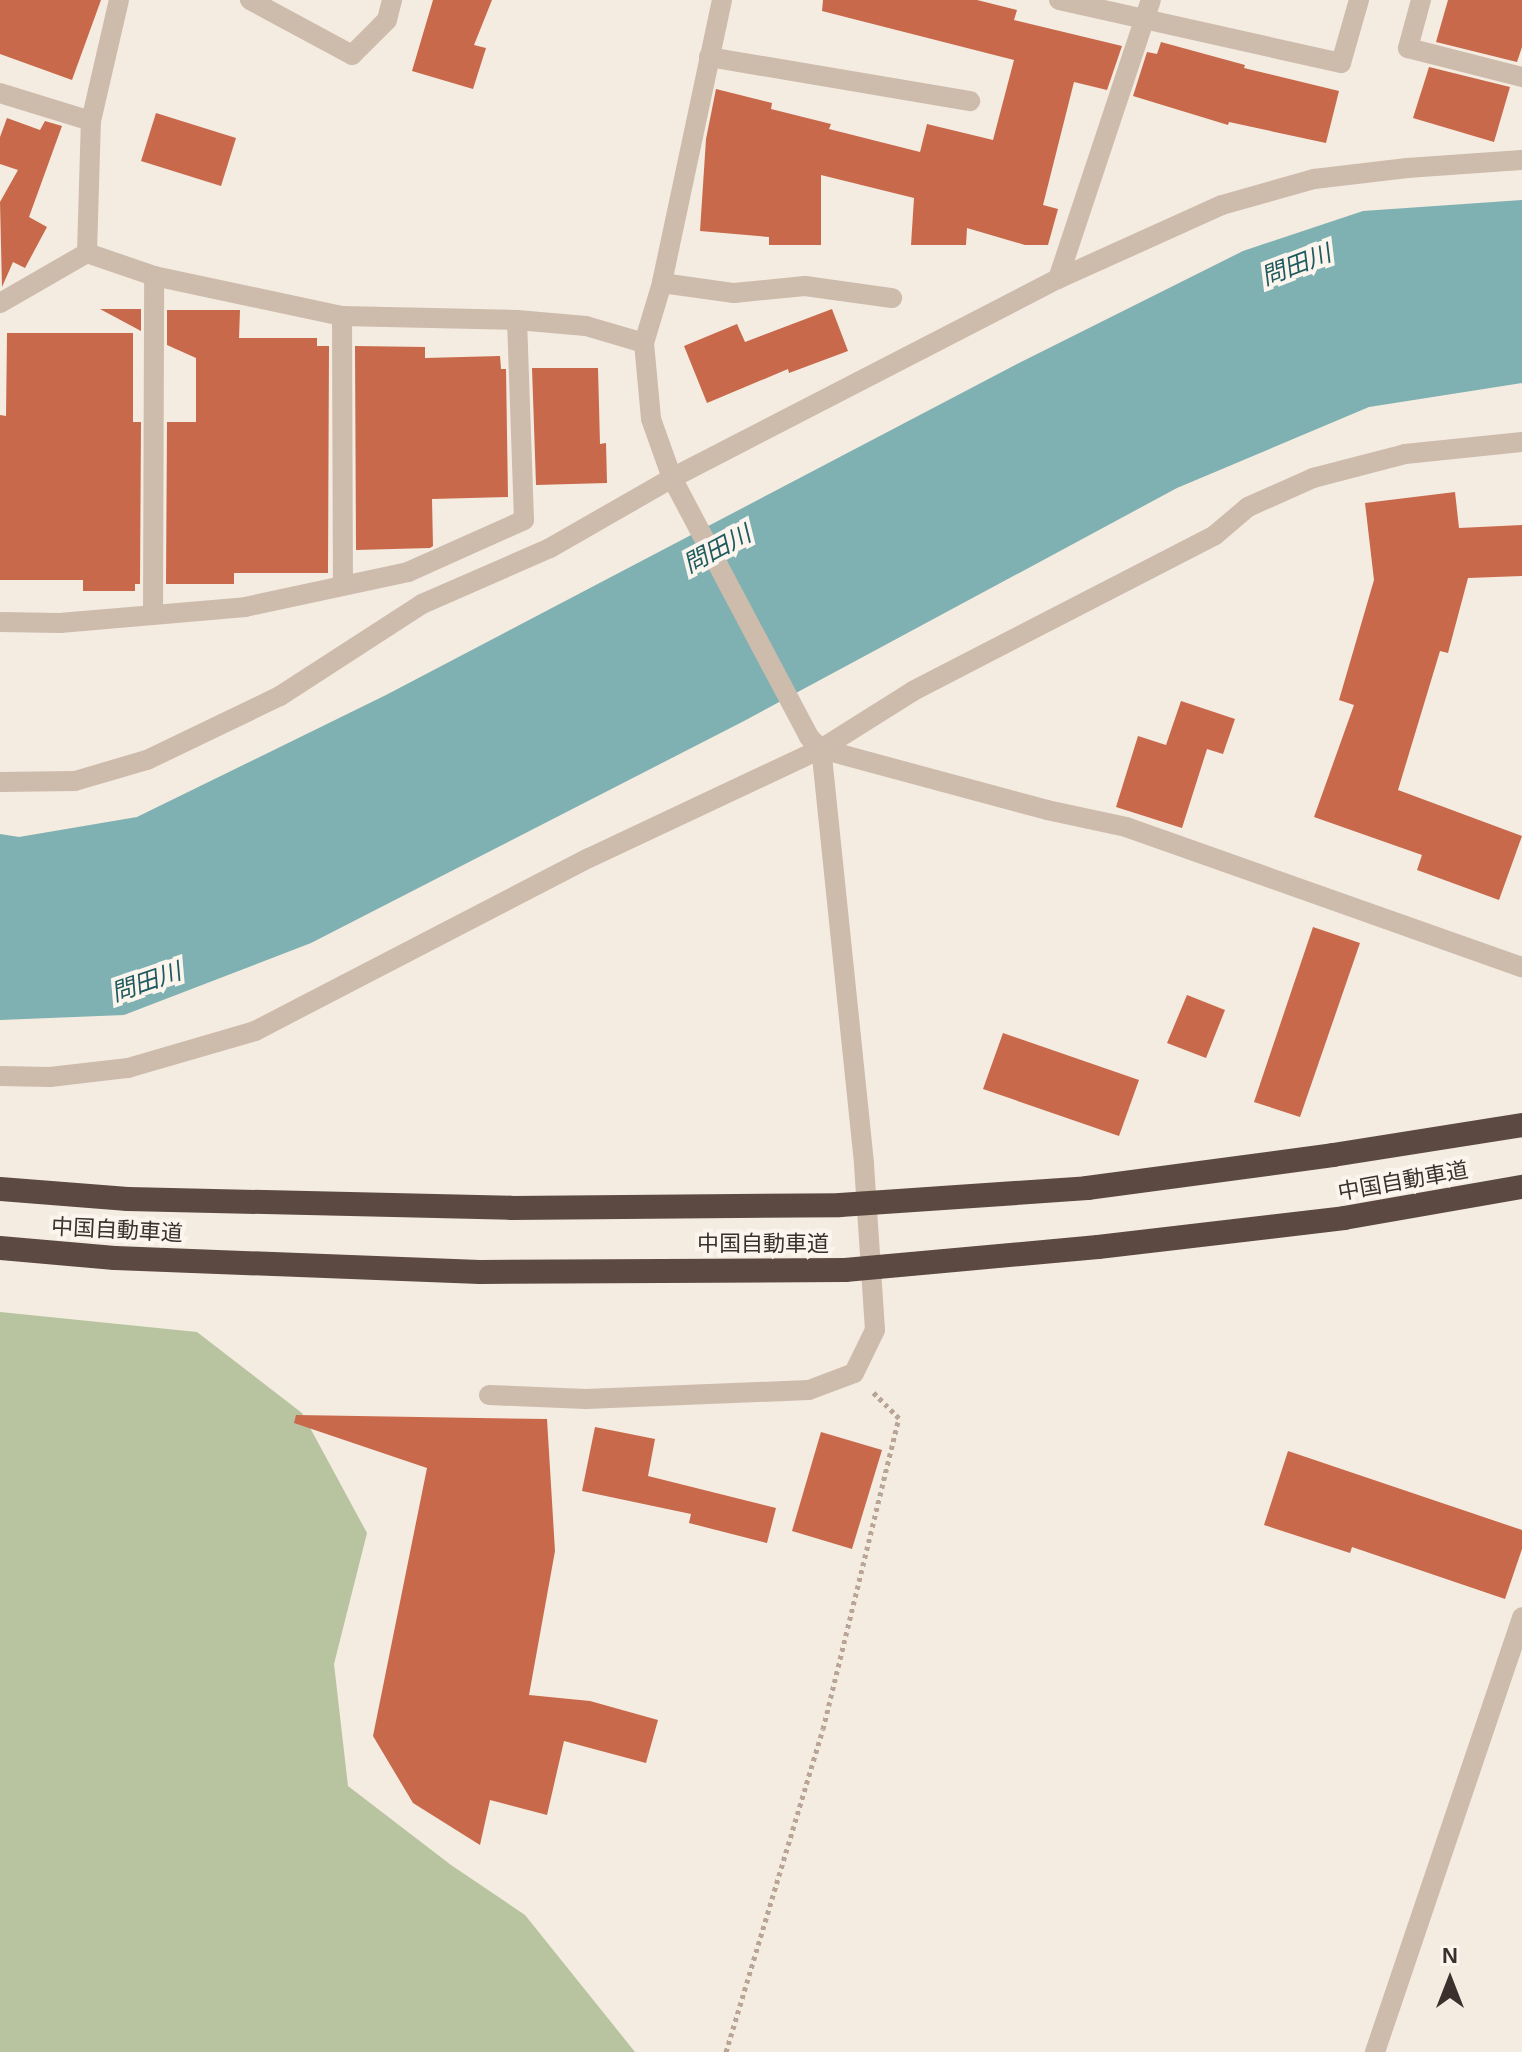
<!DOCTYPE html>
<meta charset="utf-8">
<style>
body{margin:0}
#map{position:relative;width:1522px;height:2052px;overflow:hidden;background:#f4ebe1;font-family:Helvetica,"Noto Sans JP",sans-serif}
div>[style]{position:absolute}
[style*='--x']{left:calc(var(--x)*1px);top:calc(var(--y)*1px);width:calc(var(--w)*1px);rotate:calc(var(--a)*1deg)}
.green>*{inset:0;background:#b8c4a0}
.water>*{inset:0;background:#7fb0b2}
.building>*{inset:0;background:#c8694b}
.path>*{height:5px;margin-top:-2.5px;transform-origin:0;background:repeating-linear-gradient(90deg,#b9a596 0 4px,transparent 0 8px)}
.street>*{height:20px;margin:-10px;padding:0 10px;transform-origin:10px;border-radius:10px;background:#cdbbac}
.highway>*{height:24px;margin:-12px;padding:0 12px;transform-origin:12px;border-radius:12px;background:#5c4a42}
.highway-bridge>*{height:24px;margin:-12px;padding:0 12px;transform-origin:12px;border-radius:12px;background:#5c4a42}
span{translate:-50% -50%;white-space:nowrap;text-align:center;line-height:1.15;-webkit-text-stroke:8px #fbf5ee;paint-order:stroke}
.street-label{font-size:22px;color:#3b302b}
.water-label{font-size:24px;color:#1f5a5e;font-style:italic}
.north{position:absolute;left:1410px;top:1940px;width:80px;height:80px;-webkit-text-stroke:6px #fbf5ee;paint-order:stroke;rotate:0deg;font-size:22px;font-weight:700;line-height:32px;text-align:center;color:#3b302b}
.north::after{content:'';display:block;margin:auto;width:28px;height:36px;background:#3b302b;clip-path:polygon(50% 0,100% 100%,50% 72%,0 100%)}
</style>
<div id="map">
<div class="green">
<div style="clip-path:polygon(0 1312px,197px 1332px,302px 1413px,367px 1533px,334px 1664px,348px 1786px,451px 1865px,525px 1915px,635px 2052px,0 2052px)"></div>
</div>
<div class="water">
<div style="clip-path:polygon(1522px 200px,1522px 383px,1369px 407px,1177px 488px,744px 721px,311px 943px,124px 1015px,0 1020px,0 834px,19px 837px,137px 817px,386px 695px,1021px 362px,1243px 251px,1363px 211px)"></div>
</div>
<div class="building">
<div style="clip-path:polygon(0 0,101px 0,72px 80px,0 54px)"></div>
<div style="clip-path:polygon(433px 0,492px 0,474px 45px,486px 48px,473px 89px,412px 71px)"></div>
<div style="clip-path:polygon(823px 0,977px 0,1017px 10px,1014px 20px,1122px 46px,1107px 90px,1074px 82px,1043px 205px,1058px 209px,1048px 245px,1025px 245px,967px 228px,966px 245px,911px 245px,914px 198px,821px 175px,821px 245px,769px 245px,769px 237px,700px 231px,706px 139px,716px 89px,772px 103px,771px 109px,831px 124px,829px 129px,920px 152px,927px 124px,993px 140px,1014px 60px,822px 11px)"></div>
<div style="clip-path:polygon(1448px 0,1522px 0,1522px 47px,1517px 62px,1436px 42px)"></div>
<div style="clip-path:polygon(1161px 42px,1245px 65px,1244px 68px,1339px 91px,1326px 143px,1229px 122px,1228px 125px,1133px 96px,1147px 52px,1157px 54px)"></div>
<div style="clip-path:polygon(1429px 67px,1510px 87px,1494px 142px,1413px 118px)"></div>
<div style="clip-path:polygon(156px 113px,236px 138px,221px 186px,141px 161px)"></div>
<div style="clip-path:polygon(7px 118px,40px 130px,45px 121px,62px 126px,29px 217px,47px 227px,25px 268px,13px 262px,2px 287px,0 202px,18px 170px,0 164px,0 137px)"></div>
<div style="clip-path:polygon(100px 309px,141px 309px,141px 331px)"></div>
<div style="clip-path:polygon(832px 309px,848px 351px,789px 373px,788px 369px,707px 403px,684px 346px,737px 324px,745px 342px)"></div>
<div style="clip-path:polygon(167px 310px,240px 310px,239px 338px,317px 338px,317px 346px,329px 346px,328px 573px,234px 573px,234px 584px,166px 584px,167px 422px,196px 422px,196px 358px,167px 345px)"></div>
<div style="clip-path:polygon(7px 333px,133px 333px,133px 422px,141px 422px,140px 584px,135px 584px,135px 591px,83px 591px,83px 580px,0 580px,0 415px,6px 416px)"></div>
<div style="clip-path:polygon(355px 346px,425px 347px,425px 358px,500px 356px,501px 369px,506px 369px,508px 497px,432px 499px,433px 546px,430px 548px,356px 550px)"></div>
<div style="clip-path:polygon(532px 368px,598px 368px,600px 444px,606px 443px,607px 483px,536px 485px)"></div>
<div style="clip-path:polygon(1455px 492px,1459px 528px,1522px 525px,1522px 576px,1468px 578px,1448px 653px,1440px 651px,1398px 790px,1522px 836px,1499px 900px,1417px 870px,1422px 855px,1314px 817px,1354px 705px,1339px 700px,1374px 580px,1365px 503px)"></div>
<div style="clip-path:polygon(1181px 701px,1235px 719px,1223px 754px,1207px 749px,1182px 828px,1116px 807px,1138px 736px,1166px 745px)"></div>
<div style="clip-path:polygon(1313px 927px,1360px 943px,1300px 1117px,1254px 1102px)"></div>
<div style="clip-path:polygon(1187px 995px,1225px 1010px,1206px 1058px,1167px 1043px)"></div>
<div style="clip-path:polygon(1003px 1033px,1139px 1080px,1119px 1136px,983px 1089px)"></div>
<div style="clip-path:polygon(296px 1415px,547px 1419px,555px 1551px,529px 1695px,590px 1701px,658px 1720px,646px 1763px,564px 1741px,547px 1815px,490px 1800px,480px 1845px,413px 1803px,373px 1736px,427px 1468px,294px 1423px)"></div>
<div style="clip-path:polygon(595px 1427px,655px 1439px,648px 1476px,776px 1508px,767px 1543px,689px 1523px,691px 1514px,582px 1491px)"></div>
<div style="clip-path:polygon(821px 1432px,882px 1450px,852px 1549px,792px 1531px)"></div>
<div style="clip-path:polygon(1288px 1451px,1522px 1530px,1522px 1549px,1505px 1599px,1352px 1547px,1350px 1553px,1264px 1525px)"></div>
</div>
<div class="path">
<div style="--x:726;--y:2052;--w:337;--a:-73.3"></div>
<div style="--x:823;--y:1729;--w:320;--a:-76.3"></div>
<div style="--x:899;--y:1418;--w:38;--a:-135"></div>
</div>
<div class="street">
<div style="--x:250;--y:0;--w:116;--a:28.3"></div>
<div style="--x:352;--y:55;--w:49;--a:-45"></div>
<div style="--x:387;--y:20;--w:21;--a:-76"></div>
<div style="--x:722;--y:0;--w:289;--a:102"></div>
<div style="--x:662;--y:283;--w:63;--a:106.7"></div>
<div style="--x:644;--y:343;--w:76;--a:84.7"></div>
<div style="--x:651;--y:419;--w:63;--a:70.4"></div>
<div style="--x:672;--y:478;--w:293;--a:62.1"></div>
<div style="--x:809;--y:737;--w:17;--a:45"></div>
<div style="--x:821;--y:749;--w:234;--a:15.1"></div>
<div style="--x:1047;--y:810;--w:81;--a:12.1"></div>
<div style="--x:1126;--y:827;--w:420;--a:19.5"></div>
<div style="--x:1059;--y:0;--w:289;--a:12.6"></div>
<div style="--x:1341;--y:63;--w:66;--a:-74.1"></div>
<div style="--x:1421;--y:0;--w:50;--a:105.2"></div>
<div style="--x:1408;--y:48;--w:118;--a:14.3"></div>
<div style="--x:709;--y:57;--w:265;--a:9.6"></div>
<div style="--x:0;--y:93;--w:95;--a:17.1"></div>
<div style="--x:87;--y:253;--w:132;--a:-88.3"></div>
<div style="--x:91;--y:121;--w:124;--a:-77"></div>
<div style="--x:1058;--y:279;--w:294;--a:-71.6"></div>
<div style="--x:662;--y:283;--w:73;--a:7.9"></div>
<div style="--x:734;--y:293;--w:71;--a:-5.6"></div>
<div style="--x:805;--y:286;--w:88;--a:7.9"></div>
<div style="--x:0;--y:303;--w:100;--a:-29.9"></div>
<div style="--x:87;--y:253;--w:71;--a:18.9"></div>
<div style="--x:154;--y:276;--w:192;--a:12"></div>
<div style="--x:342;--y:316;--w:175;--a:1.3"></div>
<div style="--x:517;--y:320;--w:69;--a:5"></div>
<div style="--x:586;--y:326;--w:60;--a:16.3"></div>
<div style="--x:342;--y:316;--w:268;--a:89.8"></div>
<div style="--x:153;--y:615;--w:339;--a:-89.8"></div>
<div style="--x:0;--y:622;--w:60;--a:1"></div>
<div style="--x:60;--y:623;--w:186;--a:-4.9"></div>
<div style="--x:245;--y:607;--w:167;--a:-12.1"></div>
<div style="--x:408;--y:572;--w:127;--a:-24.1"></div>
<div style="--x:524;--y:520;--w:200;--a:-92"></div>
<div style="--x:0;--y:782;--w:75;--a:-0.8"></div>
<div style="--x:75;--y:781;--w:75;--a:-16.3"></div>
<div style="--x:147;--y:760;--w:148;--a:-25.7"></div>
<div style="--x:280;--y:696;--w:169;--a:-32.9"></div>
<div style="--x:422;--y:604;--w:140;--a:-23.6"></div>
<div style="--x:550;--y:548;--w:141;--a:-29.8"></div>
<div style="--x:672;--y:478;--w:434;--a:-27.3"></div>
<div style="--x:1058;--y:279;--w:180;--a:-24.3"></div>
<div style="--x:1222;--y:205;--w:96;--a:-15.8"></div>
<div style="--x:1314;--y:179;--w:94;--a:-6.7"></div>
<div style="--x:1407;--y:168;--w:115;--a:-4"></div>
<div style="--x:0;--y:1076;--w:50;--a:1.1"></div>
<div style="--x:50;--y:1077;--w:79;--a:-6.6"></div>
<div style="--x:128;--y:1068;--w:132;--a:-16.2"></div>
<div style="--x:255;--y:1031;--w:376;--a:-27.4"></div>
<div style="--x:589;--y:858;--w:256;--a:-25.2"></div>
<div style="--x:821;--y:749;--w:109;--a:-32.2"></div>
<div style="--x:913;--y:691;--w:340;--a:-27.3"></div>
<div style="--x:1215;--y:535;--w:43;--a:-40.3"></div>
<div style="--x:1248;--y:507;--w:71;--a:-24"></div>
<div style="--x:1313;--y:478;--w:95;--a:-14.6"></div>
<div style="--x:1405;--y:454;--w:118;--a:-5.9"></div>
<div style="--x:489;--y:1395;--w:97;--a:2.4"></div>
<div style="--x:586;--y:1399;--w:223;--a:-2.3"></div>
<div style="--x:809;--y:1390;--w:48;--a:-20.7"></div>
<div style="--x:854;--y:1373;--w:48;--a:-64"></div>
<div style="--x:875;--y:1330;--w:167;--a:-93.8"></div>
<div style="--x:864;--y:1163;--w:416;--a:-95.9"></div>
<div style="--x:1375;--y:2052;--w:459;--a:-71.3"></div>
</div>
<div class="highway">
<div style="--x:1333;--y:1155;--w:191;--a:-9"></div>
<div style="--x:0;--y:1189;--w:128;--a:4.5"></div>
<div style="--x:128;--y:1199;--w:383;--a:1.3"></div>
<div style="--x:511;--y:1208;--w:329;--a:-0.5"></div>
<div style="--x:1344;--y:1218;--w:181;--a:-9.9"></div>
<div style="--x:0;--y:1248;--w:115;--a:5"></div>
<div style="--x:115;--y:1258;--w:365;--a:2.2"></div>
<div style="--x:480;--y:1272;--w:365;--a:-0.3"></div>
</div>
<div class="highway-bridge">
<div style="--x:840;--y:1205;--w:248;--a:-3.9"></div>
<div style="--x:1087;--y:1188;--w:248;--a:-7.6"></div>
<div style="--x:845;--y:1270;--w:254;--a:-5.2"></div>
<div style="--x:1098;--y:1247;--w:248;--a:-6.7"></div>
</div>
<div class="street-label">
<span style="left:1403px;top:1181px;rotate:-10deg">中国自動車道</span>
<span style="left:117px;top:1230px;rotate:3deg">中国自動車道</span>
<span style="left:763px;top:1244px">中国自動車道</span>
</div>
<div class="water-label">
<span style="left:1296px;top:265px;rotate:-21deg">問田川</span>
<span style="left:717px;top:549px;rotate:-28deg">問田川</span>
<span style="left:146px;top:982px;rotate:-19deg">問田川</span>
</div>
<div class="north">N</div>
</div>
